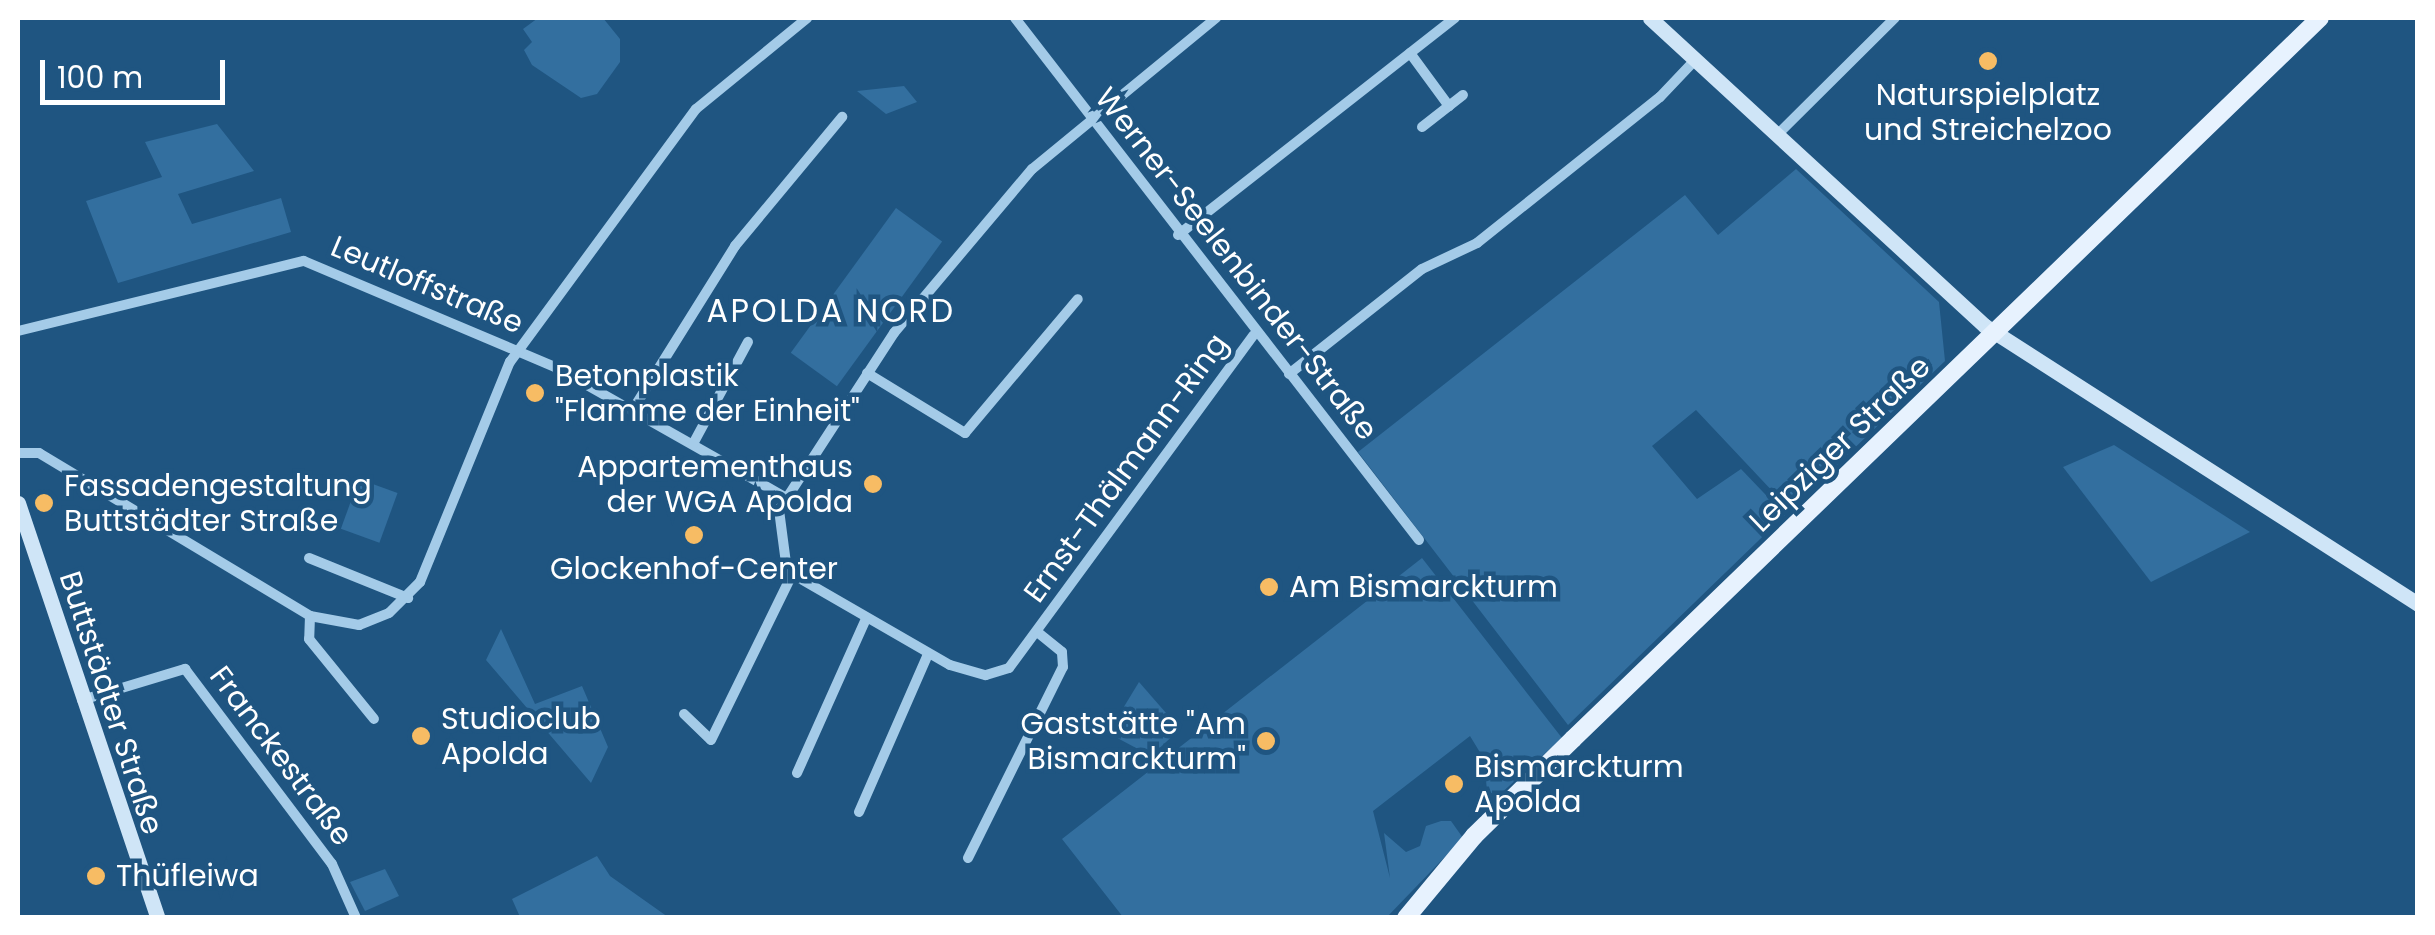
<!DOCTYPE html>
<html>
<head>
<meta charset="utf-8">
<style>
  body { margin:0 }
  #map { position:relative; width:2435px; height:935px; overflow:hidden; background:#1f5581; font-family:Poppins,sans-serif }
  div>[style] { position:absolute }
  [style*='--x'] { left:calc(var(--x)*1px); top:calc(var(--y)*1px); width:calc(var(--w)*1px); rotate:calc(var(--a)*1deg) }
  .green>* { inset:0; background:#336f9f; transform-origin:0 0 }
  .street>* { height:10px; margin:-5px; padding:0 5px; transform-origin:5px; border-radius:5px; background:#a4cbe8 }
  .secondary>* { height:15px; margin:-7.5px; padding:0 7.5px; transform-origin:7.5px; border-radius:7.5px; background:#cfe5f7 }
  .primary>* { height:18px; margin:-9px; padding:0 9px; transform-origin:9px; border-radius:9px; background:#e7f2fe }
  .dots>* { width:28px; height:28px; translate:-50% -50%; box-sizing:border-box; border:5px solid #1f5581; border-radius:50% }
  span { translate:-50% -50%; white-space:nowrap; text-align:center; line-height:1.15; -webkit-text-stroke:9px #1f5581; paint-order:stroke }
  .poi-label { font-size:30px; color:#fff }
  .left { translate:0 -50%; text-align:left }
  .right { translate:-100% -50%; text-align:right }
  .street-label { font-size:30px; color:#fff }
  .neighbourhood-label { font-size:32px; color:#fff; letter-spacing:2.5px }
  .frame { position:absolute; inset:0; border:20px solid #fff; pointer-events:none }
  .scale { position:absolute; left:40px; top:60px; width:185px; height:45px; box-sizing:border-box; border:5px solid #fff; border-top:0; padding-left:12px; font-size:30px; line-height:35px; white-space:nowrap; color:#fff; -webkit-text-stroke:8px #1f5581; paint-order:stroke }
</style>
</head>
<body>
<div id="map">
  <div class="green">
    <div style="clip-path:polygon(538px 18px,603px 18px,620px 39px,620px 62px,597px 94px,581px 98px,532px 65px,524px 50px,532px 42px,523px 29px)"></div>
    <div style="clip-path:polygon(904px 86px,917px 102px,886px 114px,857px 91px)"></div>
    <div style="clip-path:polygon(217px 124px,254px 171px,178px 194px,192px 224px,281px 198px,291px 232px,118px 283px,86px 201px,162px 177px,145px 142px)"></div>
    <div style="clip-path:polygon(1796px 169px,1939px 302px,1945px 361px,1790px 510px,1696px 410px,1652px 446px,1697px 499px,1741px 469px,1785px 515px,1568px 725px,1358px 452px,1685px 195px,1718px 235px)"></div>
    <div style="left:896px;top:208px;width:57px;height:179px;rotate:36deg"></div>
    <div style="clip-path:polygon(2114px 445px,2250px 532px,2151px 582px,2063px 467px)"></div>
    <div style="left:359px;top:479px;width:41px;height:53px;rotate:20deg"></div>
    <div style="clip-path:polygon(1422px 558px,1562px 738px,1498px 796px,1487px 791px,1484px 759px,1470px 736px,1373px 811px,1390px 878px,1384px 833px,1406px 852px,1420px 846px,1426px 826px,1441px 821px,1451px 821px,1463px 838px,1387px 917px,1123px 917px,1062px 839px)"></div>
    <div style="clip-path:polygon(501px 629px,535px 704px,582px 686px,608px 747px,591px 783px,486px 660px)"></div>
    <div style="clip-path:polygon(1139px 682px,1180px 729px,1151px 756px,1108px 733px)"></div>
    <div style="clip-path:polygon(597px 856px,610px 876px,668px 917px,520px 917px,512px 899px)"></div>
    <div style="clip-path:polygon(385px 869px,399px 896px,365px 911px,350px 882px)"></div>
  </div>
  <div class="street">
    <div style="--x:1015;--y:18;--w:660;--a:52.26"></div>
    <div style="--x:1216;--y:18;--w:238;--a:140.6"></div>
    <div style="--x:1032;--y:169;--w:214;--a:130.1"></div>
    <div style="--x:894;--y:333;--w:211;--a:123"></div>
    <div style="--x:779;--y:510;--w:62;--a:82.5"></div>
    <div style="--x:787;--y:571;--w:188;--a:30"></div>
    <div style="--x:950;--y:665;--w:37;--a:16"></div>
    <div style="--x:986;--y:675;--w:24;--a:-17"></div>
    <div style="--x:1009;--y:668;--w:413;--a:-53.7"></div>
    <div style="--x:1410;--y:53;--w:66;--a:53.7"></div>
    <div style="--x:1422;--y:127;--w:52;--a:-38"></div>
    <div style="--x:1777;--y:135;--w:166;--a:-44.8"></div>
    <div style="--x:1178;--y:235;--w:352;--a:-38.1"></div>
    <div style="--x:18;--y:331;--w:294;--a:-13.8"></div>
    <div style="--x:304;--y:261;--w:272;--a:22.9"></div>
    <div style="--x:555;--y:367;--w:264;--a:29.5"></div>
    <div style="--x:867;--y:373;--w:115;--a:31.5"></div>
    <div style="--x:965;--y:433;--w:175;--a:-49.9"></div>
    <div style="--x:1289;--y:374;--w:169;--a:-38.3"></div>
    <div style="--x:1422;--y:269;--w:61;--a:-25.3"></div>
    <div style="--x:1477;--y:243;--w:234;--a:-38.6"></div>
    <div style="--x:1660;--y:97;--w:52;--a:-46.5"></div>
    <div style="--x:632;--y:411;--w:195;--a:-58"></div>
    <div style="--x:735;--y:246;--w:168;--a:-50.3"></div>
    <div style="--x:693;--y:444;--w:116;--a:-61.7"></div>
    <div style="--x:18;--y:453;--w:21;--a:0"></div>
    <div style="--x:39;--y:453;--w:316;--a:31"></div>
    <div style="--x:310;--y:616;--w:50;--a:10.4"></div>
    <div style="--x:359;--y:625;--w:32;--a:-22"></div>
    <div style="--x:389;--y:613;--w:44;--a:-45"></div>
    <div style="--x:420;--y:582;--w:238;--a:-67.8"></div>
    <div style="--x:510;--y:362;--w:314;--a:-53.7"></div>
    <div style="--x:696;--y:109;--w:144;--a:-39.3"></div>
    <div style="--x:309;--y:558;--w:107;--a:22"></div>
    <div style="--x:310;--y:616;--w:23;--a:92"></div>
    <div style="--x:309;--y:639;--w:103;--a:50.9"></div>
    <div style="--x:82;--y:700;--w:108;--a:-16.8"></div>
    <div style="--x:185;--y:669;--w:244;--a:53"></div>
    <div style="--x:332;--y:864;--w:59;--a:66"></div>
    <div style="--x:684;--y:714;--w:37;--a:44"></div>
    <div style="--x:711;--y:740;--w:182;--a:-63.9"></div>
    <div style="--x:797;--y:773;--w:169;--a:-65.9"></div>
    <div style="--x:859;--y:812;--w:172;--a:-66.4"></div>
    <div style="--x:968;--y:858;--w:213;--a:-63.6"></div>
    <div style="--x:1063;--y:667;--w:15;--a:-94"></div>
    <div style="--x:1062;--y:652;--w:32;--a:-141"></div>
  </div>
  <div class="secondary">
    <div style="--x:1650;--y:18;--w:455;--a:42.6"></div>
    <div style="--x:1985;--y:326;--w:515;--a:32.7"></div>
    <div style="--x:18;--y:503;--w:438;--a:71.4"></div>
  </div>
  <div class="primary">
    <div style="--x:1406;--y:918;--w:107;--a:-50.3"></div>
    <div style="--x:1474;--y:836;--w:139;--a:-44.4"></div>
    <div style="--x:1573;--y:739;--w:1038;--a:-43.99"></div>
  </div>
  <div class="dots">
    <div style="left:1988px;top:61px;background:#f7bc64"></div>
    <div style="left:535px;top:393px;background:#f7bc64"></div>
    <div style="left:873px;top:484px;background:#f7bc64"></div>
    <div style="left:44px;top:503px;background:#f7bc64"></div>
    <div style="left:694px;top:535px;background:#f7bc64"></div>
    <div style="left:1269px;top:587px;background:#f7bc64"></div>
    <div style="left:421px;top:736px;background:#f7bc64"></div>
    <div style="left:1266px;top:741px;background:#f7bc64"></div>
    <div style="left:1454px;top:784px;background:#f7bc64"></div>
    <div style="left:96px;top:876px;background:#f7bc64"></div>
  </div>
  <div class="poi-label">
    <span style="left:1988px;top:112px">Naturspielplatz<br>und Streichelzoo</span>
    <span class="left" style="left:555px;top:393px">Betonplastik<br>"Flamme der Einheit"</span>
    <span class="right" style="left:853px;top:484px">Appartementhaus<br>der WGA Apolda</span>
    <span class="left" style="left:64px;top:503px">Fassadengestaltung<br>Buttstädter Straße</span>
    <span style="left:694px;top:569px">Glockenhof-Center</span>
    <span class="left" style="left:1289px;top:587px">Am Bismarckturm</span>
    <span class="left" style="left:441px;top:736px">Studioclub<br>Apolda</span>
    <span class="right" style="left:1246px;top:741px">Gaststätte "Am<br>Bismarckturm"</span>
    <span class="left" style="left:1474px;top:784px">Bismarckturm<br>Apolda</span>
    <span class="left" style="left:116px;top:876px">Thüfleiwa</span>
  </div>
  <div class="street-label">
    <span style="left:1236px;top:264px;rotate:52deg">Werner-Seelenbinder-Straße</span>
    <span style="left:427px;top:285px;rotate:23deg">Leutloffstraße</span>
    <span style="left:1840px;top:444px;rotate:-44deg">Leipziger Straße</span>
    <span style="left:1126px;top:468px;rotate:-54deg">Ernst-Thälmann-Ring</span>
    <span style="left:111px;top:703px;rotate:72deg">Buttstädter Straße</span>
    <span style="left:281px;top:756px;rotate:53deg">Franckestraße</span>
  </div>
  <div class="neighbourhood-label">
    <span style="left:831px;top:311px">APOLDA NORD</span>
  </div>
  <div class="frame"></div>
  <div class="scale">100 m</div>
</div>
</body>
</html>
